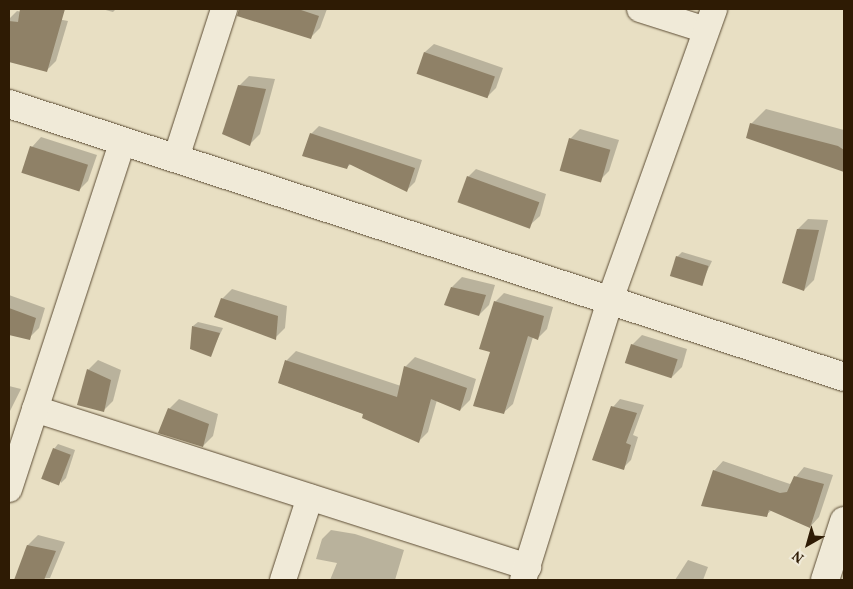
<!DOCTYPE html>
<html>
<head>
<meta charset="utf-8">
<style>
  body { margin:0 }
  #map { position:relative; width:853px; height:589px; overflow:hidden; background:#e8dfc3; font-family:Vollkorn,serif }
  div>[style] { position:absolute }
  [style*='--x'] { left:calc(var(--x)*1px); top:calc(var(--y)*1px); width:calc(var(--w)*1px); rotate:calc(var(--a)*1deg) }
  .shadow>* { inset:0; background:#0003 }
  .building>* { inset:0; background:#8f8167; transform-origin:0 0 }
  .roads { filter:drop-shadow(0 0 1px #5c4c34) drop-shadow(0 0 1px #5c4c34) }
  .minor>* { height:26px; margin:-13px; padding:0 13px; transform-origin:13px; border-radius:13px; background:#f0ead8 }
  .tertiary>* { height:28px; margin:-14px; padding:0 14px; transform-origin:14px; border-radius:14px; background:#f0ead8 }
  span { translate:-50% -50%; white-space:nowrap; text-align:center; line-height:1.15; -webkit-text-stroke:4px #f0ead8; paint-order:stroke }
  .frame { position:absolute; inset:0; border:10px solid #2e1b04; pointer-events:none }
  .north { position:absolute; left:783px; top:519px; width:50px; height:50px; -webkit-text-stroke:4px #f0ead8; paint-order:stroke; rotate:218deg; font-size:14px; font-weight:700; line-height:20px; text-align:center; color:#2e1b04 }
  .north::after { content:''; display:block; margin:auto; width:18px; height:22px; background:#2e1b04; clip-path:polygon(50% 0,100% 100%,50% 72%,0 100%) }
</style>
</head>
<body>
<div id="map">
  <div class="shadow">
    <div style="clip-path:polygon(102px 9px,116px 9px,113px 12px)"></div>
    <div style="clip-path:polygon(267px 9px,327px 9px,320px 28px,310px 38px,262px 23px)"></div>
    <div style="clip-path:polygon(17px 11px,68px 21px,56px 61px,46px 71px,9px 61px,9px 19px)"></div>
    <div style="clip-path:polygon(434px 44px,503px 68px,496px 88px,488px 96px,419px 73px,425px 52px)"></div>
    <div style="clip-path:polygon(249px 76px,275px 79px,260px 134px,250px 144px,239px 86px)"></div>
    <div style="clip-path:polygon(766px 109px,844px 130px,844px 170px,747px 137px,751px 124px)"></div>
    <div style="clip-path:polygon(319px 126px,422px 160px,415px 182px,407px 190px,351px 164px,347px 167px,311px 134px)"></div>
    <div style="clip-path:polygon(580px 129px,619px 140px,609px 171px,599px 181px,570px 139px)"></div>
    <div style="clip-path:polygon(41px 137px,97px 155px,88px 181px,78px 191px,32px 147px)"></div>
    <div style="clip-path:polygon(476px 169px,546px 194px,540px 216px,531px 224px,468px 177px)"></div>
    <div style="clip-path:polygon(808px 219px,828px 220px,814px 280px,804px 290px,798px 229px)"></div>
    <div style="clip-path:polygon(682px 252px,712px 261px,701px 284px,677px 257px)"></div>
    <div style="clip-path:polygon(462px 277px,495px 285px,489px 305px,479px 315px,452px 287px)"></div>
    <div style="clip-path:polygon(232px 289px,287px 306px,285px 328px,275px 338px,222px 299px)"></div>
    <div style="clip-path:polygon(504px 293px,553px 307px,547px 329px,538px 338px,533px 337px,513px 404px,503px 413px,491px 351px,495px 302px)"></div>
    <div style="clip-path:polygon(9px 295px,45px 308px,39px 328px,29px 338px,9px 334px)"></div>
    <div style="clip-path:polygon(198px 322px,223px 328px,210px 355px,193px 326px)"></div>
    <div style="clip-path:polygon(642px 335px,687px 349px,682px 367px,672px 377px,632px 345px)"></div>
    <div style="clip-path:polygon(296px 351px,401px 386px,405px 367px,415px 357px,476px 379px,470px 400px,460px 410px,437px 400px,428px 432px,419px 441px,364px 414px,279px 383px,287px 360px)"></div>
    <div style="clip-path:polygon(98px 360px,121px 370px,113px 401px,103px 411px,88px 370px)"></div>
    <div style="clip-path:polygon(9px 386px,21px 389px,9px 413px)"></div>
    <div style="clip-path:polygon(179px 399px,218px 414px,213px 436px,203px 446px,169px 409px)"></div>
    <div style="clip-path:polygon(620px 399px,644px 405px,633px 435px,638px 437px,631px 460px,623px 468px,613px 407px)"></div>
    <div style="clip-path:polygon(58px 444px,75px 450px,66px 478px,61px 483px,54px 449px)"></div>
    <div style="clip-path:polygon(723px 461px,790px 484px,804px 467px,833px 475px,819px 517px,810px 527px,772px 510px,766px 515px,714px 471px)"></div>
    <div style="clip-path:polygon(331px 530px,355px 534px,404px 550px,395px 580px,330px 580px,337px 563px,316px 559px,322px 539px)"></div>
    <div style="clip-path:polygon(38px 535px,65px 542px,50px 578px,16px 580px,28px 545px)"></div>
    <div style="clip-path:polygon(688px 560px,708px 567px,703px 580px,675px 580px)"></div>
  </div>
  <div class="building">
    <div style="clip-path:polygon(20px 9px,65px 9px,47px 72px,9px 62px,9px 21px,18px 22px)"></div>
    <div style="clip-path:polygon(239px 9px,298px 9px,319px 16px,311px 39px,237px 16px)"></div>
    <div style="left:424px;top:52px;width:75px;height:23px;rotate:19deg"></div>
    <div style="clip-path:polygon(238px 85px,266px 89px,250px 146px,222px 134px)"></div>
    <div style="clip-path:polygon(750px 123px,838px 146px,844px 150px,844px 172px,746px 138px)"></div>
    <div style="clip-path:polygon(310px 133px,415px 168px,407px 192px,349px 164px,347px 169px,302px 156px)"></div>
    <div style="left:569px;top:138px;width:43px;height:34px;rotate:16deg"></div>
    <div style="left:30px;top:146px;width:61px;height:28px;rotate:18deg"></div>
    <div style="left:467px;top:176px;width:77px;height:28px;rotate:20deg"></div>
    <div style="clip-path:polygon(797px 229px,819px 230px,804px 291px,782px 283px)"></div>
    <div style="left:676px;top:256px;width:34px;height:21px;rotate:17deg"></div>
    <div style="clip-path:polygon(451px 287px,486px 295px,479px 316px,444px 305px)"></div>
    <div style="clip-path:polygon(221px 298px,278px 316px,276px 340px,214px 317px)"></div>
    <div style="clip-path:polygon(494px 301px,544px 316px,538px 340px,528px 336px,504px 414px,473px 406px,490px 352px,479px 349px)"></div>
    <div style="clip-path:polygon(9px 308px,36px 318px,30px 340px,9px 335px)"></div>
    <div style="clip-path:polygon(192px 326px,220px 333px,211px 357px,190px 349px)"></div>
    <div style="left:631px;top:344px;width:49px;height:20px;rotate:18deg"></div>
    <div style="clip-path:polygon(285px 360px,397px 397px,404px 366px,467px 388px,460px 411px,431px 399px,419px 443px,362px 418px,363px 414px,278px 383px)"></div>
    <div style="clip-path:polygon(87px 369px,111px 380px,104px 412px,77px 405px)"></div>
    <div style="clip-path:polygon(611px 406px,637px 413px,626px 443px,631px 445px,624px 470px,592px 460px)"></div>
    <div style="clip-path:polygon(168px 408px,209px 424px,203px 447px,158px 433px)"></div>
    <div style="left:53px;top:448px;width:19px;height:33px;rotate:21deg"></div>
    <div style="clip-path:polygon(713px 470px,780px 493px,787px 492px,794px 476px,824px 484px,810px 528px,769px 510px,767px 517px,701px 506px)"></div>
    <div style="clip-path:polygon(27px 545px,56px 551px,44px 580px,14px 580px)"></div>
  </div>
  <div class="roads">
    <div class="minor">
      <div style="--x:640;--y:9;--w:69;--a:17.7"></div>
      <div style="--x:176;--y:158;--w:157;--a:-72.1"></div>
      <div style="--x:35;--y:409;--w:518;--a:17.77"></div>
      <div style="--x:9;--y:489;--w:366;--a:-71.9"></div>
      <div style="--x:283;--y:580;--w:87;--a:-72"></div>
      <div style="--x:523;--y:580;--w:293;--a:-72.7"></div>
      <div style="--x:610;--y:300;--w:309;--a:-70.3"></div>
    </div>
    <div class="tertiary">
      <div style="--x:9;--y:104;--w:878;--a:18.1"></div>
      <div style="--x:825;--y:580;--w:62;--a:-72.1"></div>
    </div>
  </div>
  <div class="frame"></div>
  <div class="north">N</div>
</div>
</body>
</html>
